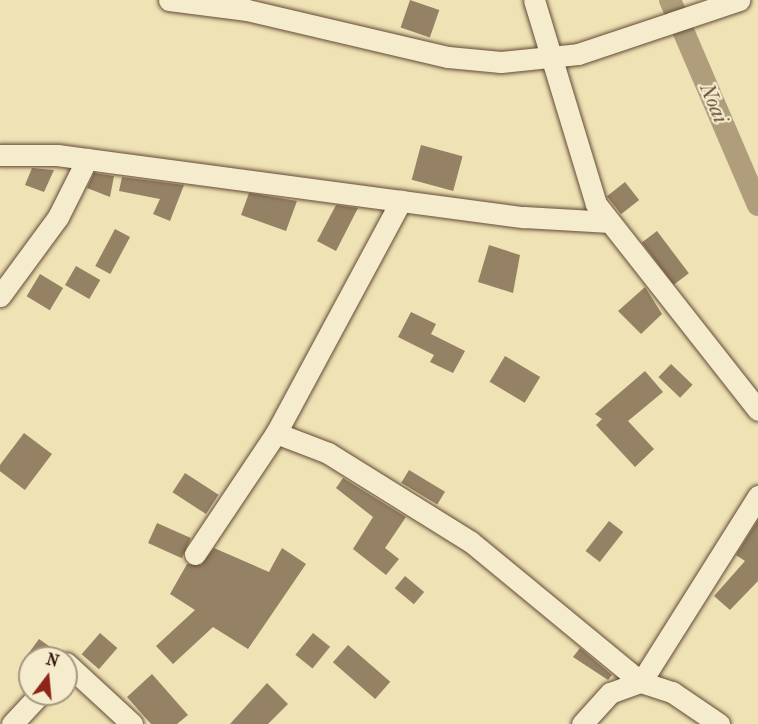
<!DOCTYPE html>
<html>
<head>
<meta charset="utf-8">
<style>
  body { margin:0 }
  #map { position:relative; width:758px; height:724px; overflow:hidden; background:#efe2b4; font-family:"IM FELL French Canon",serif }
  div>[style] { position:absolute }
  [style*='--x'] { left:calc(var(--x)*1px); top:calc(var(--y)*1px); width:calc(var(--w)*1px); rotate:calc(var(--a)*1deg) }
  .canal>* { height:22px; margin:-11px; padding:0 11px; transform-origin:11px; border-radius:11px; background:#af9d7b }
  .building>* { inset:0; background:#958163; transform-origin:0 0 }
  .roads { filter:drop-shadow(0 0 2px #634a36) drop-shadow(0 0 2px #634a36) }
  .minor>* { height:21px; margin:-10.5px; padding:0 10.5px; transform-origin:10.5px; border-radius:10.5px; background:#f5ecce }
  span { translate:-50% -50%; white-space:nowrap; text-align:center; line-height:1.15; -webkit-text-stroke:4.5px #f5ecce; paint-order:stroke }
  .water-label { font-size:21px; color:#654d38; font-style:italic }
  .north { position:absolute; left:18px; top:646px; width:60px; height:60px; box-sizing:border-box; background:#f5ecce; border:2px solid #a89780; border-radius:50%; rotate:16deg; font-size:16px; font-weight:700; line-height:24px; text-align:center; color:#34180c }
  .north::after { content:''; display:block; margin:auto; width:21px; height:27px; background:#8f2418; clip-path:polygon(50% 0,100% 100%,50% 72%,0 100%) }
</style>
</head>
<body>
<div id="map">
  <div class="canal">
    <div style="--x:670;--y:0;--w:223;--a:66.8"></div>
  </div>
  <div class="building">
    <div style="left:410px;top:0;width:31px;height:29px;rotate:19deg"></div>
    <div style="left:421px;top:145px;width:43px;height:36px;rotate:15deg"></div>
    <div style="clip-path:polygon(32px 168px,54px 170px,44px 192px,25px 185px)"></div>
    <div style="clip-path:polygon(94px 173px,114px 176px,110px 197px,87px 188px)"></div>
    <div style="clip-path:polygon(122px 177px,184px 185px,170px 221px,153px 214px,160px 199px,119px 191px)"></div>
    <div style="left:625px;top:182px;width:23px;height:23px;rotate:52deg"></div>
    <div style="clip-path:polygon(249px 193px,297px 201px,286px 231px,241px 215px)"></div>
    <div style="clip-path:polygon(336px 205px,358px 208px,336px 251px,317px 241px)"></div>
    <div style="left:115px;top:229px;width:17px;height:42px;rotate:28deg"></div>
    <div style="left:657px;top:231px;width:53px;height:19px;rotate:53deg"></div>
    <div style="clip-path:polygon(489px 245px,520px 255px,513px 293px,478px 282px)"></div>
    <div style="left:76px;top:266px;width:28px;height:22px;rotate:30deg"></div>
    <div style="left:40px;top:274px;width:27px;height:26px;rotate:31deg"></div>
    <div style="clip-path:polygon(645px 287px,662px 314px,641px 334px,618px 311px)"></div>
    <div style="clip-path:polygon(411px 312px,436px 324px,431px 334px,465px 351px,453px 373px,430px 362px,434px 355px,398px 337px)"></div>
    <div style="left:505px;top:356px;width:41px;height:30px;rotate:31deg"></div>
    <div style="left:671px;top:364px;width:30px;height:18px;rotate:44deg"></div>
    <div style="clip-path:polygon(645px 371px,663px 392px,628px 421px,654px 449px,635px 467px,596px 425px,602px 419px,595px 414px)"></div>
    <div style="left:24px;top:433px;width:35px;height:45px;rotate:37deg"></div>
    <div style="left:409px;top:470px;width:42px;height:15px;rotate:31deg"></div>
    <div style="left:185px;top:473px;width:40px;height:23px;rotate:33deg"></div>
    <div style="clip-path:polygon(343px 478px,406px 517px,385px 548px,399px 559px,386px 575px,353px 549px,373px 517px,336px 488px)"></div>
    <div style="clip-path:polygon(758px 520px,758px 581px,730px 610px,714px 596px,745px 561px,736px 555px)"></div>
    <div style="left:609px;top:521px;width:18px;height:38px;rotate:38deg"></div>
    <div style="left:157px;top:523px;width:37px;height:22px;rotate:24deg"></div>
    <div style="clip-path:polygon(214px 548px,269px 572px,282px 548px,306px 564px,248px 649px,213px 627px,173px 664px,156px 646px,195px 610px,170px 594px,187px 564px,201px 565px)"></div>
    <div style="left:405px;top:576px;width:25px;height:16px;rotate:40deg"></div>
    <div style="left:100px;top:633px;width:23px;height:28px;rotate:41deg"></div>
    <div style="left:313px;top:633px;width:22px;height:28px;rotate:39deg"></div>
    <div style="clip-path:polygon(39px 639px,59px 653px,55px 658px,25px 658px)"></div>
    <div style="left:348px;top:645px;width:56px;height:23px;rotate:41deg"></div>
    <div style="clip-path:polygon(580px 648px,612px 675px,608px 680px,573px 657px)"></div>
    <div style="clip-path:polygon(152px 674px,188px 715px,177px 724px,151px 724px,127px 697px)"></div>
    <div style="clip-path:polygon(267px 683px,288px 704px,268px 724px,230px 724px)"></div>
  </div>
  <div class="roads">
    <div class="minor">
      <div style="--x:169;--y:0;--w:79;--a:7.3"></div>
      <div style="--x:247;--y:10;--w:206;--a:13.2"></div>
      <div style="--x:448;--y:57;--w:53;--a:5.4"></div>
      <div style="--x:501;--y:62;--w:77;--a:-5.9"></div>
      <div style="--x:578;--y:54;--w:170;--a:-18.5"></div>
      <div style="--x:534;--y:0;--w:213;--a:73.1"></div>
      <div style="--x:596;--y:204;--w:262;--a:51.8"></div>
      <div style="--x:0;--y:155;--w:57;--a:0"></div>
      <div style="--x:57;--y:155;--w:471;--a:7.6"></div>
      <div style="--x:524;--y:217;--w:86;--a:3.3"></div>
      <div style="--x:0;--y:296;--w:98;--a:-53.7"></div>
      <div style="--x:58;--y:217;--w:65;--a:-63.4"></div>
      <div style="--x:276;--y:433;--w:56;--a:21"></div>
      <div style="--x:328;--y:453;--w:168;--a:31.9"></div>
      <div style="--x:471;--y:542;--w:220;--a:39.5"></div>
      <div style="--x:641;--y:682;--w:220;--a:-57.8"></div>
      <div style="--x:195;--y:554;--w:146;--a:-56.2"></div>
      <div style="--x:276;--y:433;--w:264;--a:-61.7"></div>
      <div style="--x:66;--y:663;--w:90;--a:42.7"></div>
      <div style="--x:12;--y:724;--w:41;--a:-47"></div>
      <div style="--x:582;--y:724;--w:42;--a:-47.9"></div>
      <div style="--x:610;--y:693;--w:33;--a:-20"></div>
      <div style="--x:641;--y:682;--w:33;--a:18"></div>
      <div style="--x:672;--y:692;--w:57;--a:34.2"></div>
    </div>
  </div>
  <div class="water-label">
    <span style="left:714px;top:103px;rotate:67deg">Noai</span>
  </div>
  <div class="north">N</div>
</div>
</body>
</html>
